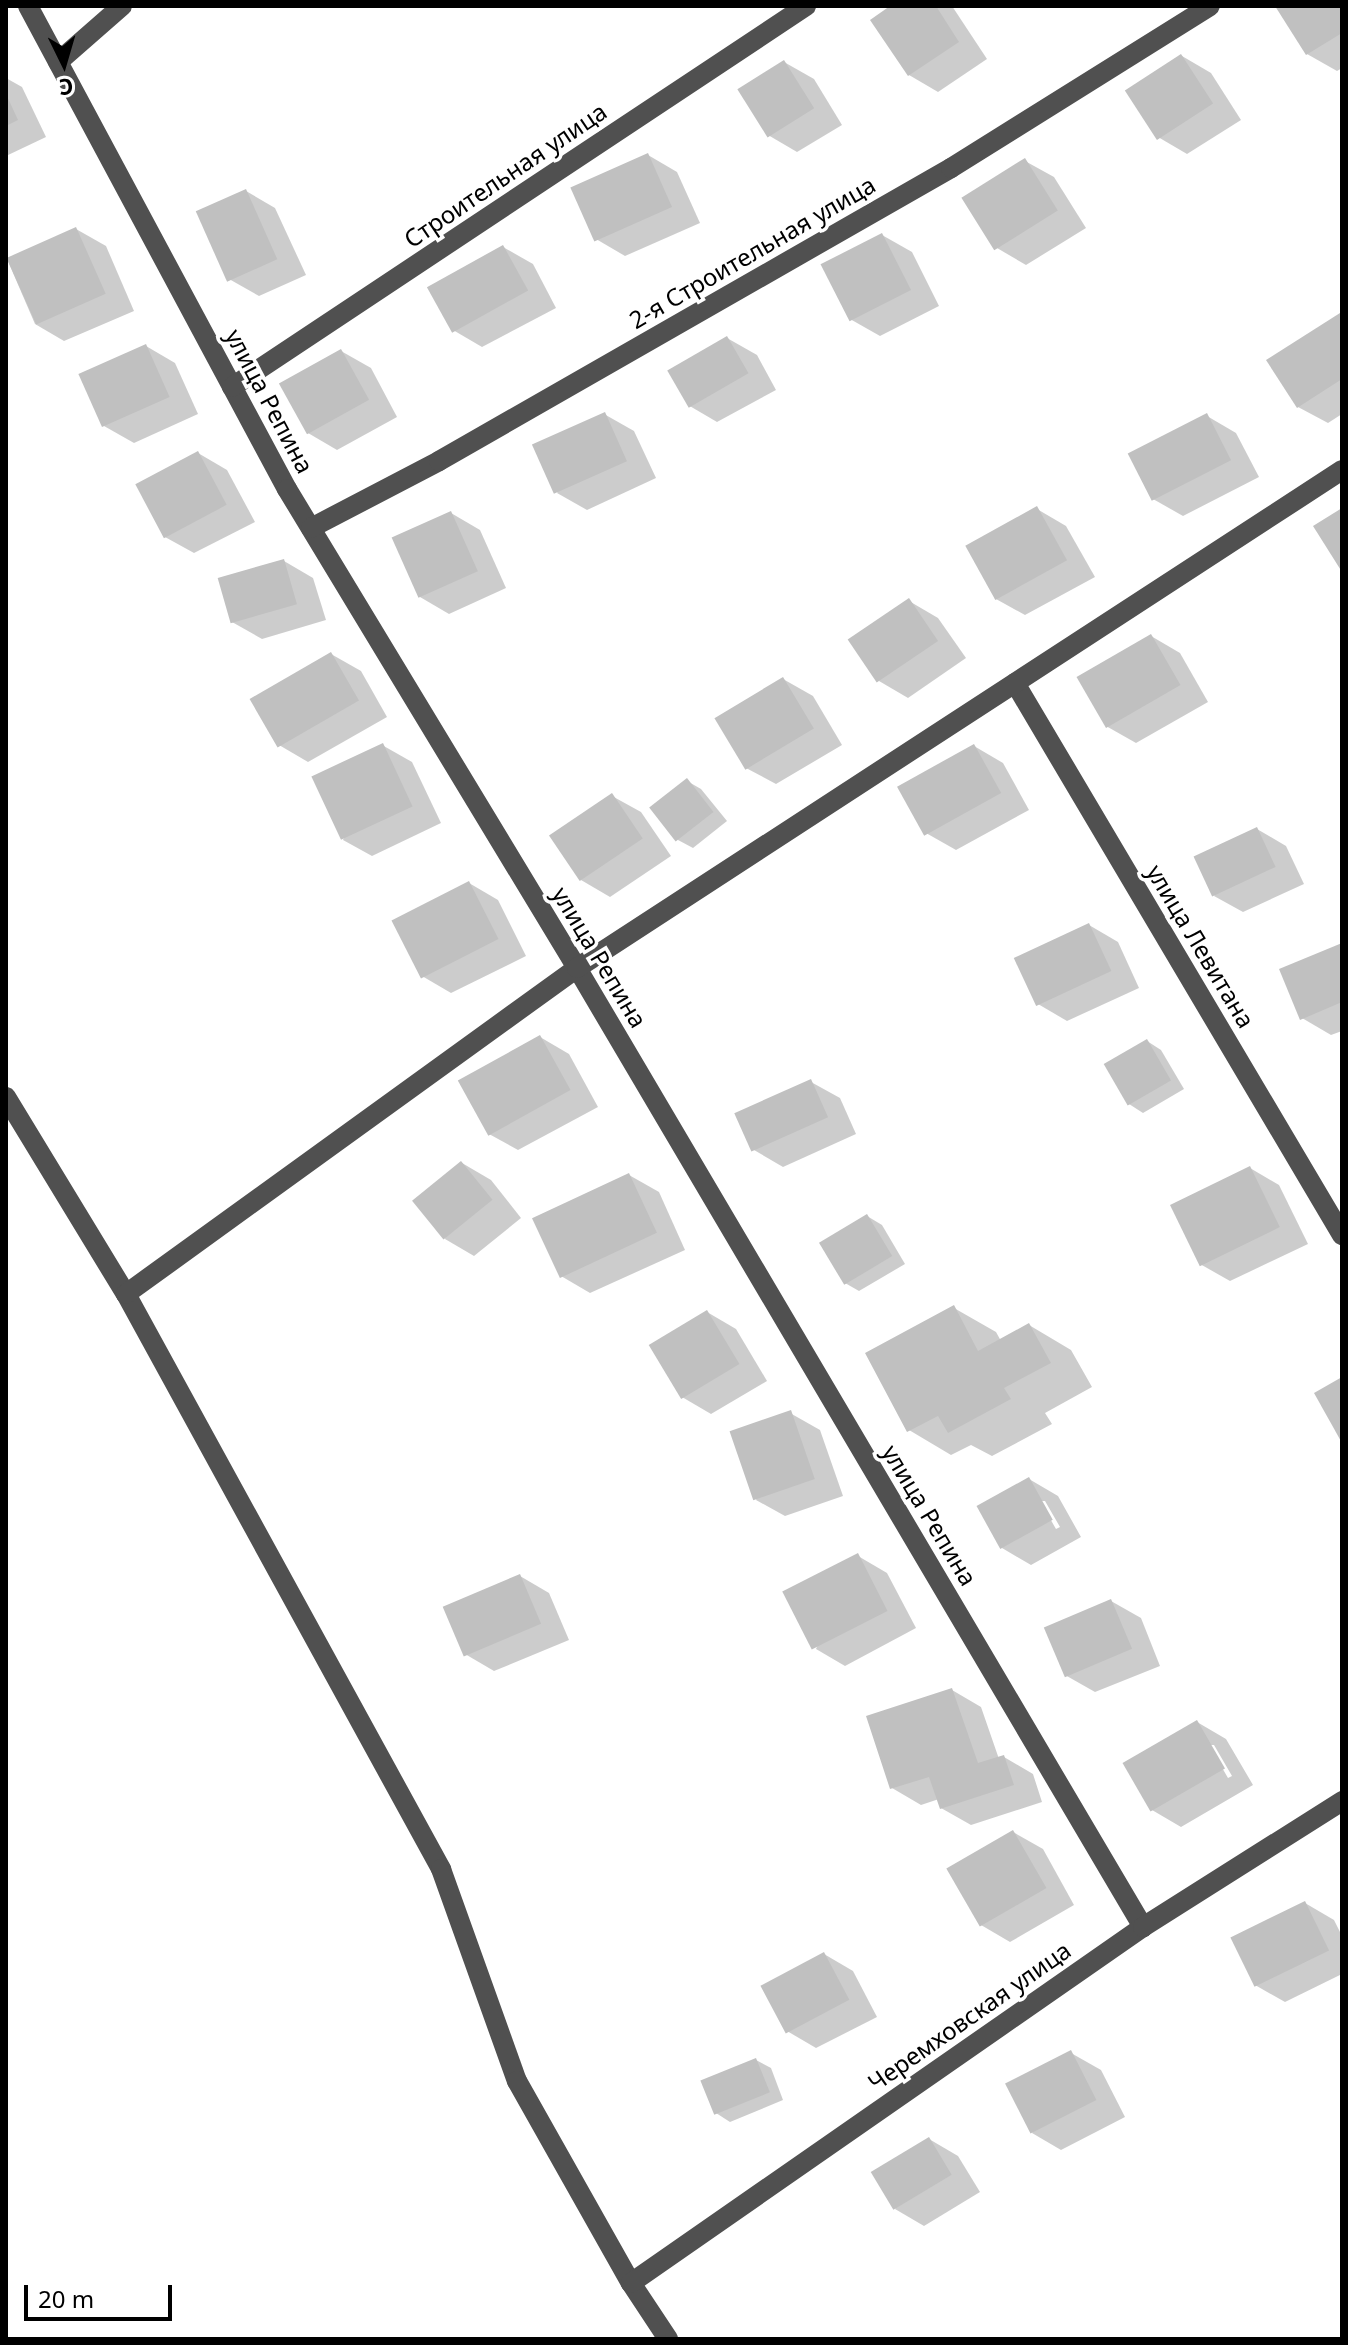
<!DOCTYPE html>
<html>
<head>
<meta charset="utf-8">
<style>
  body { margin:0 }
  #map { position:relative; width:1348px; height:2345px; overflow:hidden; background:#fff; font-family:"Noto Sans",sans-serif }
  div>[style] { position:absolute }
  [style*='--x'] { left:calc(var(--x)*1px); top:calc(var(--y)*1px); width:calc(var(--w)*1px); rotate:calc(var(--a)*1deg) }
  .shadow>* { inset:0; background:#0003 }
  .building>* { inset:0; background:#c0c0c0; transform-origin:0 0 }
  .minor>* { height:20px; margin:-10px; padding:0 10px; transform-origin:10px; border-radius:10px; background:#505050 }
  span { translate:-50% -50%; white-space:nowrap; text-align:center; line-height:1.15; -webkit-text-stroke:7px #fff; paint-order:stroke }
  .street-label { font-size:24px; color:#000 }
  .frame { position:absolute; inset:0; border:8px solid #000; pointer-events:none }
  .north { position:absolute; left:24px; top:24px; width:80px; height:80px; -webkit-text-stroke:6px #fff; paint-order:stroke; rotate:175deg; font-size:22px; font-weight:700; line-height:32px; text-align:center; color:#000 }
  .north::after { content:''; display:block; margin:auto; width:28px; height:36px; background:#000; clip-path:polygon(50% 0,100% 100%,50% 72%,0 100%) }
  .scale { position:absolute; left:24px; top:2285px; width:148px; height:36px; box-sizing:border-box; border:4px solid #000; border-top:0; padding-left:10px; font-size:24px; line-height:28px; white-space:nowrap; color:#000; -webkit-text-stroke:6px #fff; paint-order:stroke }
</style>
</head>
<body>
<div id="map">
  <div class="shadow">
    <div style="clip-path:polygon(894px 6px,952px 6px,987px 59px,938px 92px,909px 75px)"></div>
    <div style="clip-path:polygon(1278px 6px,1342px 6px,1342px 68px,1337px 71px,1307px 54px)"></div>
    <div style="clip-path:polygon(1182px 56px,1211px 73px,1241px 120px,1187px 154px,1158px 137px,1128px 90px)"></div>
    <div style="clip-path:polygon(784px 62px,814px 79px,842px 125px,797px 152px,768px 135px)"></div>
    <div style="clip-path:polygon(6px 78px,22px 87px,46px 137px,6px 156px)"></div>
    <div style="clip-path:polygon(648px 155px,677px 172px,700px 223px,625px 256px,596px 239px)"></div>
    <div style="clip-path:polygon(1025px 161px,1054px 177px,1086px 228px,1026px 265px,997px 248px)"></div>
    <div style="clip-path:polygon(246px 191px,275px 208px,306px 275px,259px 296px,229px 279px)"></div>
    <div style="clip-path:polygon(76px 229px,106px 246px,134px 311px,64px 341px,35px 324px,7px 259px)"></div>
    <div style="clip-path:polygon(882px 235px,912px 252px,939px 306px,880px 336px,850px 319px)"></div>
    <div style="clip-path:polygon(503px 247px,533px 264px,556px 308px,482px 347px,453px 330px)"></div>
    <div style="clip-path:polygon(1340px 315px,1342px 414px,1328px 423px,1298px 407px)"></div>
    <div style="clip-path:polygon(727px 338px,757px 355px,776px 390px,717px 422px,688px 405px)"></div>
    <div style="clip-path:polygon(146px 346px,175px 363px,198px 414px,134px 443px,104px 426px)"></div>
    <div style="clip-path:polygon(341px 351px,371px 368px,397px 417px,337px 450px,308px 433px)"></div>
    <div style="clip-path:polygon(604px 414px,634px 431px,656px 478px,587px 510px,557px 493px)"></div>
    <div style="clip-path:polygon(1207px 416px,1236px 433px,1259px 477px,1183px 516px,1153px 499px)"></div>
    <div style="clip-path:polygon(198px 453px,227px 470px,255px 522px,194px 553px,165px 537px)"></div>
    <div style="clip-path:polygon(1037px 509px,1066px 526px,1095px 577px,1025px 615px,996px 599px)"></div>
    <div style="clip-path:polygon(451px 513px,480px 530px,506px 588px,449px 614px,420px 597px)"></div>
    <div style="clip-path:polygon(284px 561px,313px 578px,326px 620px,262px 639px,232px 622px)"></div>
    <div style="clip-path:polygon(909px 601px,938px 618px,966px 658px,908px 698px,879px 681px)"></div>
    <div style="clip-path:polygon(1151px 636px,1180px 653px,1208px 702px,1136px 743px,1106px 726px)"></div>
    <div style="clip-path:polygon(331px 654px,361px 671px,387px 717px,308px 762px,279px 745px)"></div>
    <div style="clip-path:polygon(783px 679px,813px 696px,842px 745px,776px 784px,746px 768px)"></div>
    <div style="clip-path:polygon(382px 745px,412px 762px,441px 823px,372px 856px,343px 840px)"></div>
    <div style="clip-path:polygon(974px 746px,1003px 763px,1029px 810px,956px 850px,926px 833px)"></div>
    <div style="clip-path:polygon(687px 781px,701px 789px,727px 821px,693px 848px,678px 840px)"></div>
    <div style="clip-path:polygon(612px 796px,641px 812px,671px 856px,610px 897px,581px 880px)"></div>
    <div style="clip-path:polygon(1257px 829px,1286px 846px,1304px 884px,1243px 912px,1214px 896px)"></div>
    <div style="clip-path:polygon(469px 883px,498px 900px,526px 956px,451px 993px,422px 976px)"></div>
    <div style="clip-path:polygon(1089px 925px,1118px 942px,1139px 988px,1067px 1021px,1038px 1004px)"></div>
    <div style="clip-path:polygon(1342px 945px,1342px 1031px,1331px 1035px,1302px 1018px)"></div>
    <div style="clip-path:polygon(540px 1037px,569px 1054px,598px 1107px,518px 1150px,489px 1134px)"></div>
    <div style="clip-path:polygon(1147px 1041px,1161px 1050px,1184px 1089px,1143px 1113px,1129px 1104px)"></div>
    <div style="clip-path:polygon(811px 1082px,840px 1098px,856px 1134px,783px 1167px,754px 1150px)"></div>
    <div style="clip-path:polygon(462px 1163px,491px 1180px,521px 1218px,474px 1256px,445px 1239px)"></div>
    <div style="clip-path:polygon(1250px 1168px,1279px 1185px,1308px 1244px,1230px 1281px,1200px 1264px)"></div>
    <div style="clip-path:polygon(629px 1175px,659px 1192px,685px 1250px,590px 1293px,561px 1276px)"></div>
    <div style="clip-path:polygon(867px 1216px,882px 1225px,905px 1264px,859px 1291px,845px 1283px)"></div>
    <div style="clip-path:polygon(954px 1308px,996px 1332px,1001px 1341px,1029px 1325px,1071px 1350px,1092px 1387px,1045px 1413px,1052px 1424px,992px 1456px,971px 1445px,951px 1455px,909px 1430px)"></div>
    <div style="clip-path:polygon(707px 1312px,736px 1329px,767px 1381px,711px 1414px,682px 1397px)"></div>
    <div style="clip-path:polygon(790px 1413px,820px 1430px,843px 1496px,785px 1516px,756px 1500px)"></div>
    <div style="clip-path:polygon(evenodd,1029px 1479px,1058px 1496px,1081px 1537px,1031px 1565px,1002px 1548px,1029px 1479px,1040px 1501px,1045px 1501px,1060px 1527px,1056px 1529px,1040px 1501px)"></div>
    <div style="clip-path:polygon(858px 1556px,887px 1573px,916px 1628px,845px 1666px,816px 1649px)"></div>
    <div style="clip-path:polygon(520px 1576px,549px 1593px,569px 1640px,494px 1671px,465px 1654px)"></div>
    <div style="clip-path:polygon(1111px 1601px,1141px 1618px,1160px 1666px,1095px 1692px,1065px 1675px)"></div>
    <div style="clip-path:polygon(952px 1690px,981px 1707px,999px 1759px,1004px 1757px,1033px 1774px,1042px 1802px,971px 1825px,941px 1808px,939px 1799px,921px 1805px,892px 1788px)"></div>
    <div style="clip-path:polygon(evenodd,1197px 1722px,1226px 1739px,1253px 1785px,1181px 1827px,1152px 1810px,1197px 1722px,1209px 1745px,1214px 1745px,1232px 1776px,1228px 1778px,1209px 1745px)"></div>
    <div style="clip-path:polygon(1013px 1832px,1043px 1849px,1074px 1905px,1010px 1942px,981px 1925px)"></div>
    <div style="clip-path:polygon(1305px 1903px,1334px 1920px,1342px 1936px,1342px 1974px,1285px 2002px,1255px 1985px)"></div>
    <div style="clip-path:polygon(824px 1954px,853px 1971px,877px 2017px,816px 2048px,787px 2031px)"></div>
    <div style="clip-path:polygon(1071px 2053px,1101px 2070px,1125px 2117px,1061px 2150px,1032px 2133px)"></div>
    <div style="clip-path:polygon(756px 2060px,771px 2068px,783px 2100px,730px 2122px,716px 2113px)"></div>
    <div style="clip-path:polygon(929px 2139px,958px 2156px,980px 2192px,924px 2226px,895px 2209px)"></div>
  </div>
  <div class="building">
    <div style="clip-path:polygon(890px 6px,936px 6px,959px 42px,908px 76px,870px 20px)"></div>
    <div style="clip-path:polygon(1275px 6px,1342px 6px,1342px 33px,1306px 55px)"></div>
    <div style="left:1181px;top:54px;width:59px;height:67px;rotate:57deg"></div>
    <div style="left:784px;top:60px;width:57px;height:55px;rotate:58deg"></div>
    <div style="clip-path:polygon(6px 94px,18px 120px,6px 126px)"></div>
    <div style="left:648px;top:153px;width:59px;height:85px;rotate:66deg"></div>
    <div style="left:1025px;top:158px;width:62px;height:75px;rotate:58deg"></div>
    <div style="left:246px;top:189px;width:77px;height:55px;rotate:66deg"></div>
    <div style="left:76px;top:227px;width:73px;height:76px;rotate:66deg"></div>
    <div style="left:882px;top:233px;width:64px;height:69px;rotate:63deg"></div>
    <div style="left:503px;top:245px;width:52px;height:87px;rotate:61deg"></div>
    <div style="clip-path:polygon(1340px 313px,1342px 379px,1297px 408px,1266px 360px)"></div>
    <div style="left:727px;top:336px;width:43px;height:69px;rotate:60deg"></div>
    <div style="left:146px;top:344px;width:58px;height:74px;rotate:66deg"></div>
    <div style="left:341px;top:349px;width:58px;height:71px;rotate:61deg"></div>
    <div style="left:605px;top:412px;width:54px;height:80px;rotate:66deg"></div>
    <div style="left:1207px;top:413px;width:53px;height:89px;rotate:63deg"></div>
    <div style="left:198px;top:451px;width:61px;height:71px;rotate:62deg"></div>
    <div style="left:1037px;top:506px;width:62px;height:82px;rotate:61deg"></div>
    <div style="clip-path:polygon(1342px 508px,1342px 572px,1313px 526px)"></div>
    <div style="left:451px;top:511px;width:66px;height:65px;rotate:66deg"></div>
    <div style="left:284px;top:559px;width:47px;height:69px;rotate:74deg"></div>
    <div style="left:909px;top:598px;width:52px;height:74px;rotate:56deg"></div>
    <div style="left:1151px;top:634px;width:59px;height:86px;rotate:60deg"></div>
    <div style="left:331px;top:652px;width:56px;height:94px;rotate:60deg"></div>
    <div style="left:783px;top:677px;width:60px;height:80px;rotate:59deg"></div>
    <div style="left:383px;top:743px;width:70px;height:79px;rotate:65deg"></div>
    <div style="left:974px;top:744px;width:56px;height:88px;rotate:61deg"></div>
    <div style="left:687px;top:778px;width:43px;height:48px;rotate:52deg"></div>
    <div style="left:612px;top:793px;width:55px;height:76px;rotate:56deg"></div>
    <div style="left:1257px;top:827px;width:44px;height:70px;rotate:65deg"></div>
    <div style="left:469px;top:881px;width:65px;height:87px;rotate:63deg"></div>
    <div style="left:1089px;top:923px;width:53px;height:83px;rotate:65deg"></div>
    <div style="clip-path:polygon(1342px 943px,1342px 1002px,1300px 1020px,1279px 969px)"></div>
    <div style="left:540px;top:1035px;width:63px;height:94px;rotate:61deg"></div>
    <div style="left:1147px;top:1039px;width:48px;height:50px;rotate:60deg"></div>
    <div style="left:811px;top:1079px;width:42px;height:84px;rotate:66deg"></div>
    <div style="left:461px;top:1161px;width:50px;height:63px;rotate:51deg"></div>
    <div style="left:1250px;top:1166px;width:68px;height:89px;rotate:64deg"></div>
    <div style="left:629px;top:1173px;width:66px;height:107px;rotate:65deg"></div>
    <div style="left:867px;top:1214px;width:49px;height:56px;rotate:59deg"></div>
    <div style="clip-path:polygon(954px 1305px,978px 1351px,1029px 1323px,1051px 1363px,1004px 1388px,1011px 1399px,948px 1433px,938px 1416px,907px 1432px,865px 1353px)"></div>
    <div style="left:707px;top:1310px;width:63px;height:68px;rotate:59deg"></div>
    <div style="clip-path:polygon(1342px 1377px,1342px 1443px,1314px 1393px)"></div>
    <div style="left:791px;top:1410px;width:73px;height:65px;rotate:71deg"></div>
    <div style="left:1029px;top:1477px;width:49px;height:60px;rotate:61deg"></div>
    <div style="left:858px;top:1553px;width:65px;height:85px;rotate:63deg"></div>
    <div style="left:520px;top:1574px;width:54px;height:84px;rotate:67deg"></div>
    <div style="left:1111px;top:1599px;width:54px;height:73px;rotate:67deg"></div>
    <div style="clip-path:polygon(952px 1688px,978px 1763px,1004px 1755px,1014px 1785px,940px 1809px,929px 1777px,890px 1789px,866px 1716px)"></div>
    <div style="left:1197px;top:1720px;width:56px;height:86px;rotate:60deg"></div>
    <div style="left:1013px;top:1830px;width:67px;height:77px;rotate:60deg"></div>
    <div style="left:1305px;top:1901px;width:55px;height:83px;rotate:64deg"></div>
    <div style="left:824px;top:1952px;width:54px;height:72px;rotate:62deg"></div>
    <div style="left:1071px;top:2050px;width:56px;height:74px;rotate:63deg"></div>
    <div style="left:756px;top:2058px;width:37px;height:60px;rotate:68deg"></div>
    <div style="left:929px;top:2137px;width:44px;height:68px;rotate:59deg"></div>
  </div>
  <div class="minor">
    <div style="--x:28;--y:6;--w:548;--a:61.8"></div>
    <div style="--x:287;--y:489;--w:560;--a:58.81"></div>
    <div style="--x:577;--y:968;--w:1114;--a:59.45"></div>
    <div style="--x:58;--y:62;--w:85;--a:-41.2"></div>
    <div style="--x:232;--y:387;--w:689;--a:-33.57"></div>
    <div style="--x:311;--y:528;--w:144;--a:-27.6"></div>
    <div style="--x:439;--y:461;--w:590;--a:-29.78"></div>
    <div style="--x:951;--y:168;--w:305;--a:-32"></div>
    <div style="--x:1015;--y:683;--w:642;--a:59.36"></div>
    <div style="--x:6;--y:1097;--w:231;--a:58.7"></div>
    <div style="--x:126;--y:1294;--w:656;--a:61.28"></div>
    <div style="--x:441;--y:1869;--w:225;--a:70.3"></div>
    <div style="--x:517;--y:2081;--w:232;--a:60.6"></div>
    <div style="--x:631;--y:2283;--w:67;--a:56.5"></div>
    <div style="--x:126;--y:1294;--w:556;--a:-35.86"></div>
    <div style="--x:577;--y:968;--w:913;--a:-33.06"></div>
    <div style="--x:631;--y:2283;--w:624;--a:-34.81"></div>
    <div style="--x:1143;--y:1927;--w:236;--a:-32.3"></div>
  </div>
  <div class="street-label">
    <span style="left:505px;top:175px;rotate:-34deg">Строительная улица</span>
    <span style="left:752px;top:252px;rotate:-30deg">2-я Строительная улица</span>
    <span style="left:270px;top:401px;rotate:62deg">улица Репина</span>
    <span style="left:1201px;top:946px;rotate:59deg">улица Левитана</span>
    <span style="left:600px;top:957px;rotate:59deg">улица Репина</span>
    <span style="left:930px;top:1515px;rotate:59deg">улица Репина</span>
    <span style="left:969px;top:2016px;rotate:-35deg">Черемховская улица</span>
  </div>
  <div class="frame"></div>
  <div class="north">С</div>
  <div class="scale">20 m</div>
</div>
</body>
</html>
